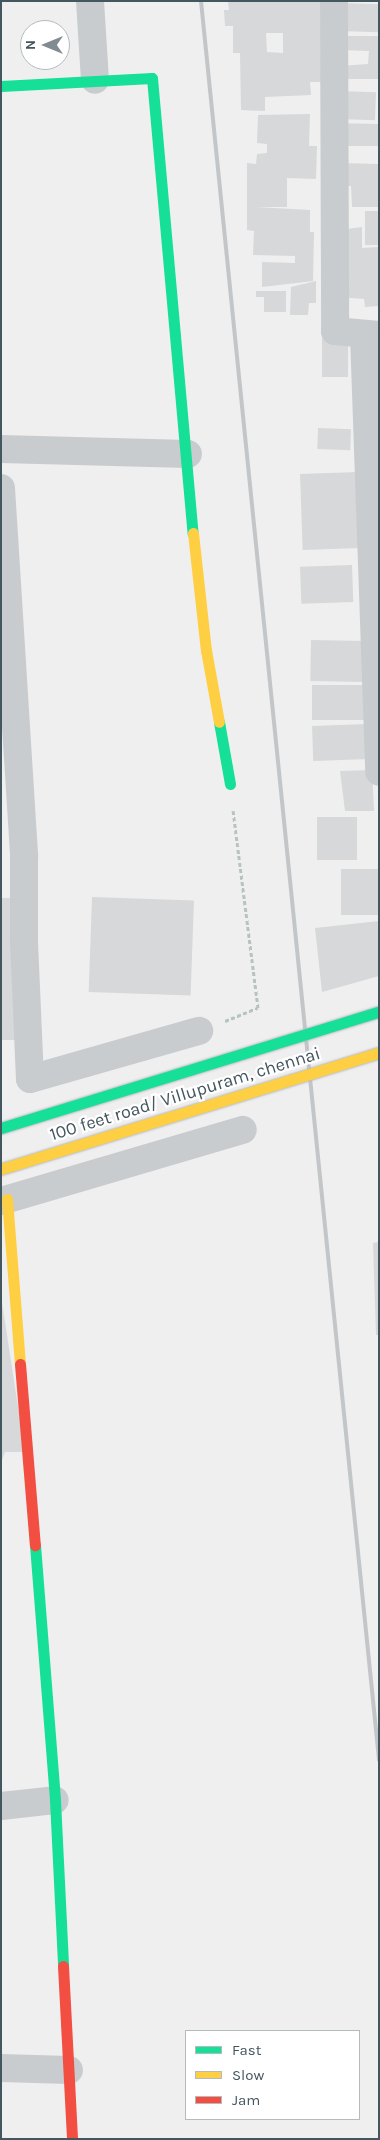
<!DOCTYPE html>
<html>
<head>
<meta charset="utf-8">
<style>
  body { margin:0 }
  #map { position:relative; width:380px; height:2140px; overflow:hidden; background:#f0efef; font-family:Karla,sans-serif }
  div>[style] { position:absolute }
  [style*='--x'] { left:calc(var(--x)*1px); top:calc(var(--y)*1px); width:calc(var(--w)*1px); rotate:calc(var(--a)*1deg) }
  .building>* { inset:0; background:#d7d8d9; transform-origin:0 0 }
  .path>* { height:3px; margin-top:-1.5px; transform-origin:0; background:repeating-linear-gradient(90deg,#b5c4be 0 4px,transparent 0 6.5px) }
  .street>* { height:28px; margin:-14px; padding:0 14px; transform-origin:14px; border-radius:14px; background:#c8ccce }
  .fast>* { height:11px; margin:-5.5px; padding:0 5.5px; transform-origin:5.5px; border-radius:5.5px; background:#16e098 }
  .slow>* { height:11px; margin:-5.5px; padding:0 5.5px; transform-origin:5.5px; border-radius:5.5px; background:#ffcf43 }
  .jam>* { height:11px; margin:-5.5px; padding:0 5.5px; transform-origin:5.5px; border-radius:5.5px; background:#f24e42 }
  .rail>* { height:4px; margin:-2px; padding:0 2px; transform-origin:2px; border-radius:2px; background:#c3c6c8 }
  .bridges { filter:drop-shadow(0 0 1px #b3bbc0) drop-shadow(0 0 1px #b3bbc0) }
  .fast-bridge>* { height:11px; margin:-5.5px; padding:0 5.5px; transform-origin:5.5px; border-radius:5.5px; background:#16e098 }
  .slow-bridge>* { height:11px; margin:-5.5px; padding:0 5.5px; transform-origin:5.5px; border-radius:5.5px; background:#ffcf43 }
  span { translate:-50% -50%; white-space:nowrap; text-align:center; line-height:1.15; -webkit-text-stroke:4.5px #fff; paint-order:stroke }
  .street-label { font-size:18px; color:#44565e }
  .frame { position:absolute; inset:0; border:2px solid #44565e; pointer-events:none }
  .legend { position:absolute; left:185px; top:2030px; width:175px; height:90px; box-sizing:border-box; background:#fff; border:1px solid #b4bbbf; margin:0; padding:6px 9px; list-style:none; font-size:15px; color:#44565e }
  .legend li { display:flex; align-items:center; gap:10px; height:25px }
  .legend b { width:25px; border:1px solid #b4bbbf }
  .north { position:absolute; left:20px; top:20px; width:50px; height:50px; box-sizing:border-box; background:#fff; border:1px solid #b4bbbf; border-radius:50%; rotate:270deg; font-size:14px; font-weight:700; line-height:20px; text-align:center; color:#44565e }
  .north::after { content:''; display:block; margin:auto; width:18px; height:22px; background:#808c91; clip-path:polygon(50% 0,100% 100%,50% 72%,0 100%) }
</style>
</head>
<body>
<div id="map">
  <div class="building">
    <div style="clip-path:polygon(evenodd,228px 1px,320px 2px,321px 82px,310px 82px,311px 95px,265px 97px,265px 111px,241px 110px,240px 53px,233px 53px,233px 26px,225px 26px,224px 10px,229px 10px,228px 1px,266px 33px,283px 33px,283px 53px,267px 52px,266px 33px)"></div>
    <div style="left:341px;top:3px;width:38px;height:28px;rotate:2deg"></div>
    <div style="clip-path:polygon(340px 36px,379px 36px,379px 79px,340px 79px,339px 66px,368px 64px,369px 51px,341px 50px)"></div>
    <div style="left:340px;top:91px;width:36px;height:28px;rotate:2deg"></div>
    <div style="clip-path:polygon(310px 114px,309px 146px,317px 146px,316px 179px,287px 178px,287px 207px,256px 207px,310px 210px,310px 232px,314px 232px,313px 281px,262px 287px,262px 262px,295px 263px,295px 256px,253px 255px,254px 231px,247px 230px,247px 163px,256px 164px,257px 154px,267px 153px,267px 144px,257px 143px,258px 115px)"></div>
    <div style="clip-path:polygon(334px 123px,379px 124px,379px 146px,348px 146px,347px 161px)"></div>
    <div style="clip-path:polygon(340px 163px,379px 164px,379px 207px,352px 207px,351px 186px,339px 186px)"></div>
    <div style="left:365px;top:211px;width:14px;height:34px"></div>
    <div style="clip-path:polygon(362px 227px,362px 248px,379px 247px,379px 306px,365px 307px,364px 299px,337px 297px,339px 230px)"></div>
    <div style="clip-path:polygon(316px 281px,316px 303px,309px 303px,308px 315px,290px 315px,291px 287px)"></div>
    <div style="clip-path:polygon(256px 291px,286px 291px,286px 312px,264px 312px,264px 297px,256px 297px)"></div>
    <div style="left:348px;top:338px;width:39px;height:26px;rotate:90deg"></div>
    <div style="left:318px;top:428px;width:33px;height:21px;rotate:2deg"></div>
    <div style="left:358px;top:472px;width:76px;height:58px;rotate:88deg"></div>
    <div style="left:352px;top:565px;width:37px;height:52px;rotate:88deg"></div>
    <div style="left:311px;top:640px;width:54px;height:41px;rotate:1deg"></div>
    <div style="left:312px;top:685px;width:56px;height:35px"></div>
    <div style="left:368px;top:724px;width:35px;height:56px;rotate:88deg"></div>
    <div style="clip-path:polygon(372px 770px,374px 811px,345px 811px,340px 771px)"></div>
    <div style="left:357px;top:817px;width:43px;height:40px;rotate:90deg"></div>
    <div style="left:379px;top:869px;width:46px;height:38px;rotate:90deg"></div>
    <div style="left:92px;top:897px;width:102px;height:95px;rotate:2deg"></div>
    <div style="left:1px;top:898px;width:28px;height:142px"></div>
    <div style="clip-path:polygon(379px 921px,379px 976px,322px 992px,315px 928px)"></div>
    <div style="clip-path:polygon(379px 1242px,379px 1335px,376px 1335px,373px 1243px)"></div>
    <div style="clip-path:polygon(1px 1296px,25px 1452px,5px 1452px,1px 1463px)"></div>
  </div>
  <div class="path">
    <div style="--x:225;--y:1021;--w:35;--a:-22"></div>
    <div style="--x:258;--y:1008;--w:199;--a:-97.2"></div>
  </div>
  <div class="street">
    <div style="--x:90;--y:1;--w:79;--a:86.4"></div>
    <div style="--x:334;--y:1;--w:330;--a:89.8"></div>
    <div style="--x:335;--y:331;--w:44;--a:5.2"></div>
    <div style="--x:364;--y:335;--w:437;--a:88"></div>
    <div style="--x:1;--y:449;--w:187;--a:1.5"></div>
    <div style="--x:1;--y:488;--w:370;--a:86.4"></div>
    <div style="--x:24;--y:857;--w:85;--a:90"></div>
    <div style="--x:24;--y:942;--w:137;--a:87.5"></div>
    <div style="--x:30;--y:1079;--w:176;--a:-15.9"></div>
    <div style="--x:1;--y:1201;--w:252;--a:-16.4"></div>
    <div style="--x:1;--y:1806;--w:54;--a:-6.3"></div>
    <div style="--x:1;--y:2068;--w:68;--a:1.7"></div>
  </div>
  <div class="fast">
    <div style="--x:1;--y:86;--w:151;--a:-3"></div>
    <div style="--x:152;--y:78;--w:457;--a:84.9"></div>
    <div style="--x:219;--y:722;--w:63;--a:79.9"></div>
    <div style="--x:35;--y:1545;--w:256;--a:85.5"></div>
    <div style="--x:55;--y:1800;--w:166;--a:87.2"></div>
  </div>
  <div class="slow">
    <div style="--x:193;--y:533;--w:118;--a:83.7"></div>
    <div style="--x:206;--y:650;--w:73;--a:79.8"></div>
    <div style="--x:7;--y:1199;--w:166;--a:85.5"></div>
  </div>
  <div class="jam">
    <div style="--x:20;--y:1364;--w:182;--a:85.3"></div>
    <div style="--x:63;--y:1966;--w:173;--a:87"></div>
  </div>
  <div class="rail">
    <div style="--x:201;--y:1;--w:1768;--a:84.22"></div>
  </div>
  <div class="bridges">
    <div class="fast-bridge">
      <div style="--x:1;--y:1128;--w:395;--a:-17.1"></div>
    </div>
    <div class="slow-bridge">
      <div style="--x:1;--y:1169;--w:395;--a:-17.1"></div>
    </div>
  </div>
  <div class="street-label">
    <span style="left:185px;top:1094px;rotate:-17deg">100 feet road/ Villupuram, chennai</span>
  </div>
  <div class="frame"></div>
  <ul class="legend">
  <li><b style="height:6px;background:#16e098"></b>Fast</li>
  <li><b style="height:6px;background:#ffcf43"></b>Slow</li>
  <li><b style="height:6px;background:#f24e42"></b>Jam</li>
  </ul>
  <div class="north">N</div>
</div>
</body>
</html>
